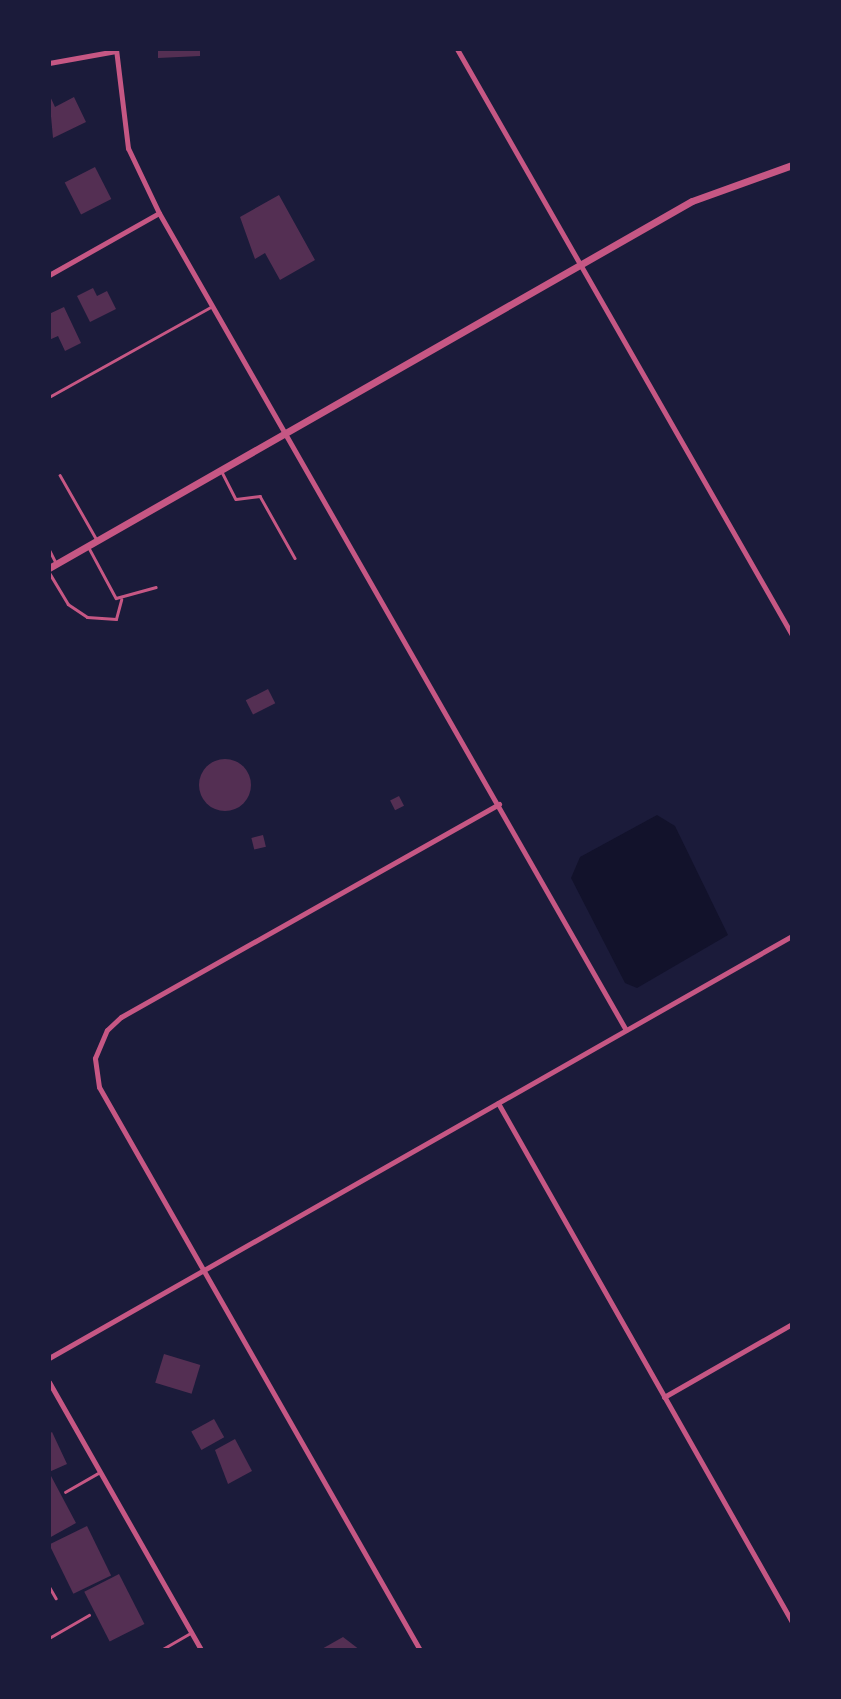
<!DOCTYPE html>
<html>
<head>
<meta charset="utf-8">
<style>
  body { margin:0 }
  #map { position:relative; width:841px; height:1699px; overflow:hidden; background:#1b1b3a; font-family:"Golos Text",sans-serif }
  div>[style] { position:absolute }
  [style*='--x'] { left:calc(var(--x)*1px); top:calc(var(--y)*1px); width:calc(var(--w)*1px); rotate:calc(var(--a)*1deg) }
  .water>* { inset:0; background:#12122b }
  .building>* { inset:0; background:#542f53; transform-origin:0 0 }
  .round { border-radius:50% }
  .service>* { height:2.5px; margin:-1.25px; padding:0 1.25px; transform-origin:1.25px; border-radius:1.25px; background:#c65784 }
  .minor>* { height:5px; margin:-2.5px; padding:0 2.5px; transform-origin:2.5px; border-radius:2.5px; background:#c65784 }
  .tertiary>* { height:7px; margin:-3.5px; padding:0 3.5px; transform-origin:3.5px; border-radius:3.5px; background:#c65784 }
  span { translate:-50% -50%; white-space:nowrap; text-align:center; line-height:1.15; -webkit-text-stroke:5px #1b1b3a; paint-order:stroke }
  .frame { position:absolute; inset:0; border:51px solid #1b1b3a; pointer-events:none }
</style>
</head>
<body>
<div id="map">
  <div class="water">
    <div style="clip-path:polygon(657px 815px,675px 826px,728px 935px,637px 988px,625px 983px,571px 878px,580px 857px)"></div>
  </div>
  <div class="building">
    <div style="clip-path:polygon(158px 49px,200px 49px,200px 56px,158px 58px)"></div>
    <div style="clip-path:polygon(49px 94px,55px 107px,74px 97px,86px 122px,53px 138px)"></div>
    <div style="left:95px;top:167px;width:36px;height:34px;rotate:63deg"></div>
    <div style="clip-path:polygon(279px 195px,315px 260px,280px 280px,265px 253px,255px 259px,240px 217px)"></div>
    <div style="clip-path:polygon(93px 288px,97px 296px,107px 291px,116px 309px,90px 322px,77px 296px)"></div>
    <div style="clip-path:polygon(64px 307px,81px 343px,65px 351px,58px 336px,49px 340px,49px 314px)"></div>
    <div style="left:268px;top:689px;width:16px;height:25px;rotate:63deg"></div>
    <div class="round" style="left:199px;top:759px;width:52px;height:52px"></div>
    <div style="left:399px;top:796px;width:11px;height:10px;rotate:63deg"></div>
    <div style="left:263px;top:835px;width:12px;height:12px;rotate:76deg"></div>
    <div style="left:164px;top:1354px;width:38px;height:30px;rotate:17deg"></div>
    <div style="left:214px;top:1419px;width:21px;height:26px;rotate:61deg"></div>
    <div style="clip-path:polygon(52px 1432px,67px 1464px,49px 1472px,49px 1434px)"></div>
    <div style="clip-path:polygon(235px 1439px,252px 1471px,228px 1484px,215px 1450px)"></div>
    <div style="clip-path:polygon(51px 1476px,76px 1523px,49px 1538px,49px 1478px)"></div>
    <div style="left:87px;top:1526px;width:55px;height:42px;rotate:64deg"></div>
    <div style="left:119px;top:1574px;width:56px;height:39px;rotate:63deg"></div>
    <div style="clip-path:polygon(343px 1637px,360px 1650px,320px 1650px)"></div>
  </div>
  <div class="service">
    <div style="--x:49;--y:397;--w:185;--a:-29.1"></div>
    <div style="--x:222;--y:472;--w:30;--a:63"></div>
    <div style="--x:236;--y:499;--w:24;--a:-7"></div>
    <div style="--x:260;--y:496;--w:71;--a:60.6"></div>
    <div style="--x:60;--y:475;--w:75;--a:60.4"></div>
    <div style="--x:88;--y:546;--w:59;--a:61.7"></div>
    <div style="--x:116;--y:598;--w:41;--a:-15.4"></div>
    <div style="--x:49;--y:549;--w:13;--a:63"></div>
    <div style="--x:49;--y:572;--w:37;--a:59"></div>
    <div style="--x:68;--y:604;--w:23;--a:34"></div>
    <div style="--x:87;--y:617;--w:29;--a:4"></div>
    <div style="--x:116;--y:619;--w:20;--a:-75"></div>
    <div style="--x:65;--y:1492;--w:40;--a:-29.7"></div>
    <div style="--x:49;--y:1586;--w:14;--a:60"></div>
    <div style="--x:49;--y:1638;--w:46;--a:-29.9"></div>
    <div style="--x:161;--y:1650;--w:34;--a:-30"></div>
  </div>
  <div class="minor">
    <div style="--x:116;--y:49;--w:100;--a:83.1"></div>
    <div style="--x:128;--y:148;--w:72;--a:64.5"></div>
    <div style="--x:159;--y:213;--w:941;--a:60.25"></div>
    <div style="--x:457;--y:49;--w:675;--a:60.24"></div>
    <div style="--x:49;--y:63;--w:68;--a:-10.2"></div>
    <div style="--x:49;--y:275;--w:126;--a:-29.4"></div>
    <div style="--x:498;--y:1103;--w:596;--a:60.47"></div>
    <div style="--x:49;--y:1358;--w:854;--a:-29.6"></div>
    <div style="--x:49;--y:1382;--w:308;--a:60.4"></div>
    <div style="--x:664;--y:1397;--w:147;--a:-29.7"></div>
    <div style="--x:420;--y:1650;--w:648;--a:-119.69"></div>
    <div style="--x:99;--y:1087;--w:29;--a:-98"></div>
    <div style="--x:95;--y:1058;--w:30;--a:-67"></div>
    <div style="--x:107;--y:1030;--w:19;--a:-43"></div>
    <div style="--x:121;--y:1017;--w:434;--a:-29.4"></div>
  </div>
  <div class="tertiary">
    <div style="--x:49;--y:568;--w:740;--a:-29.72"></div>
    <div style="--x:692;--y:201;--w:106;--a:-19.8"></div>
  </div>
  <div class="frame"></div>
</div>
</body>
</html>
